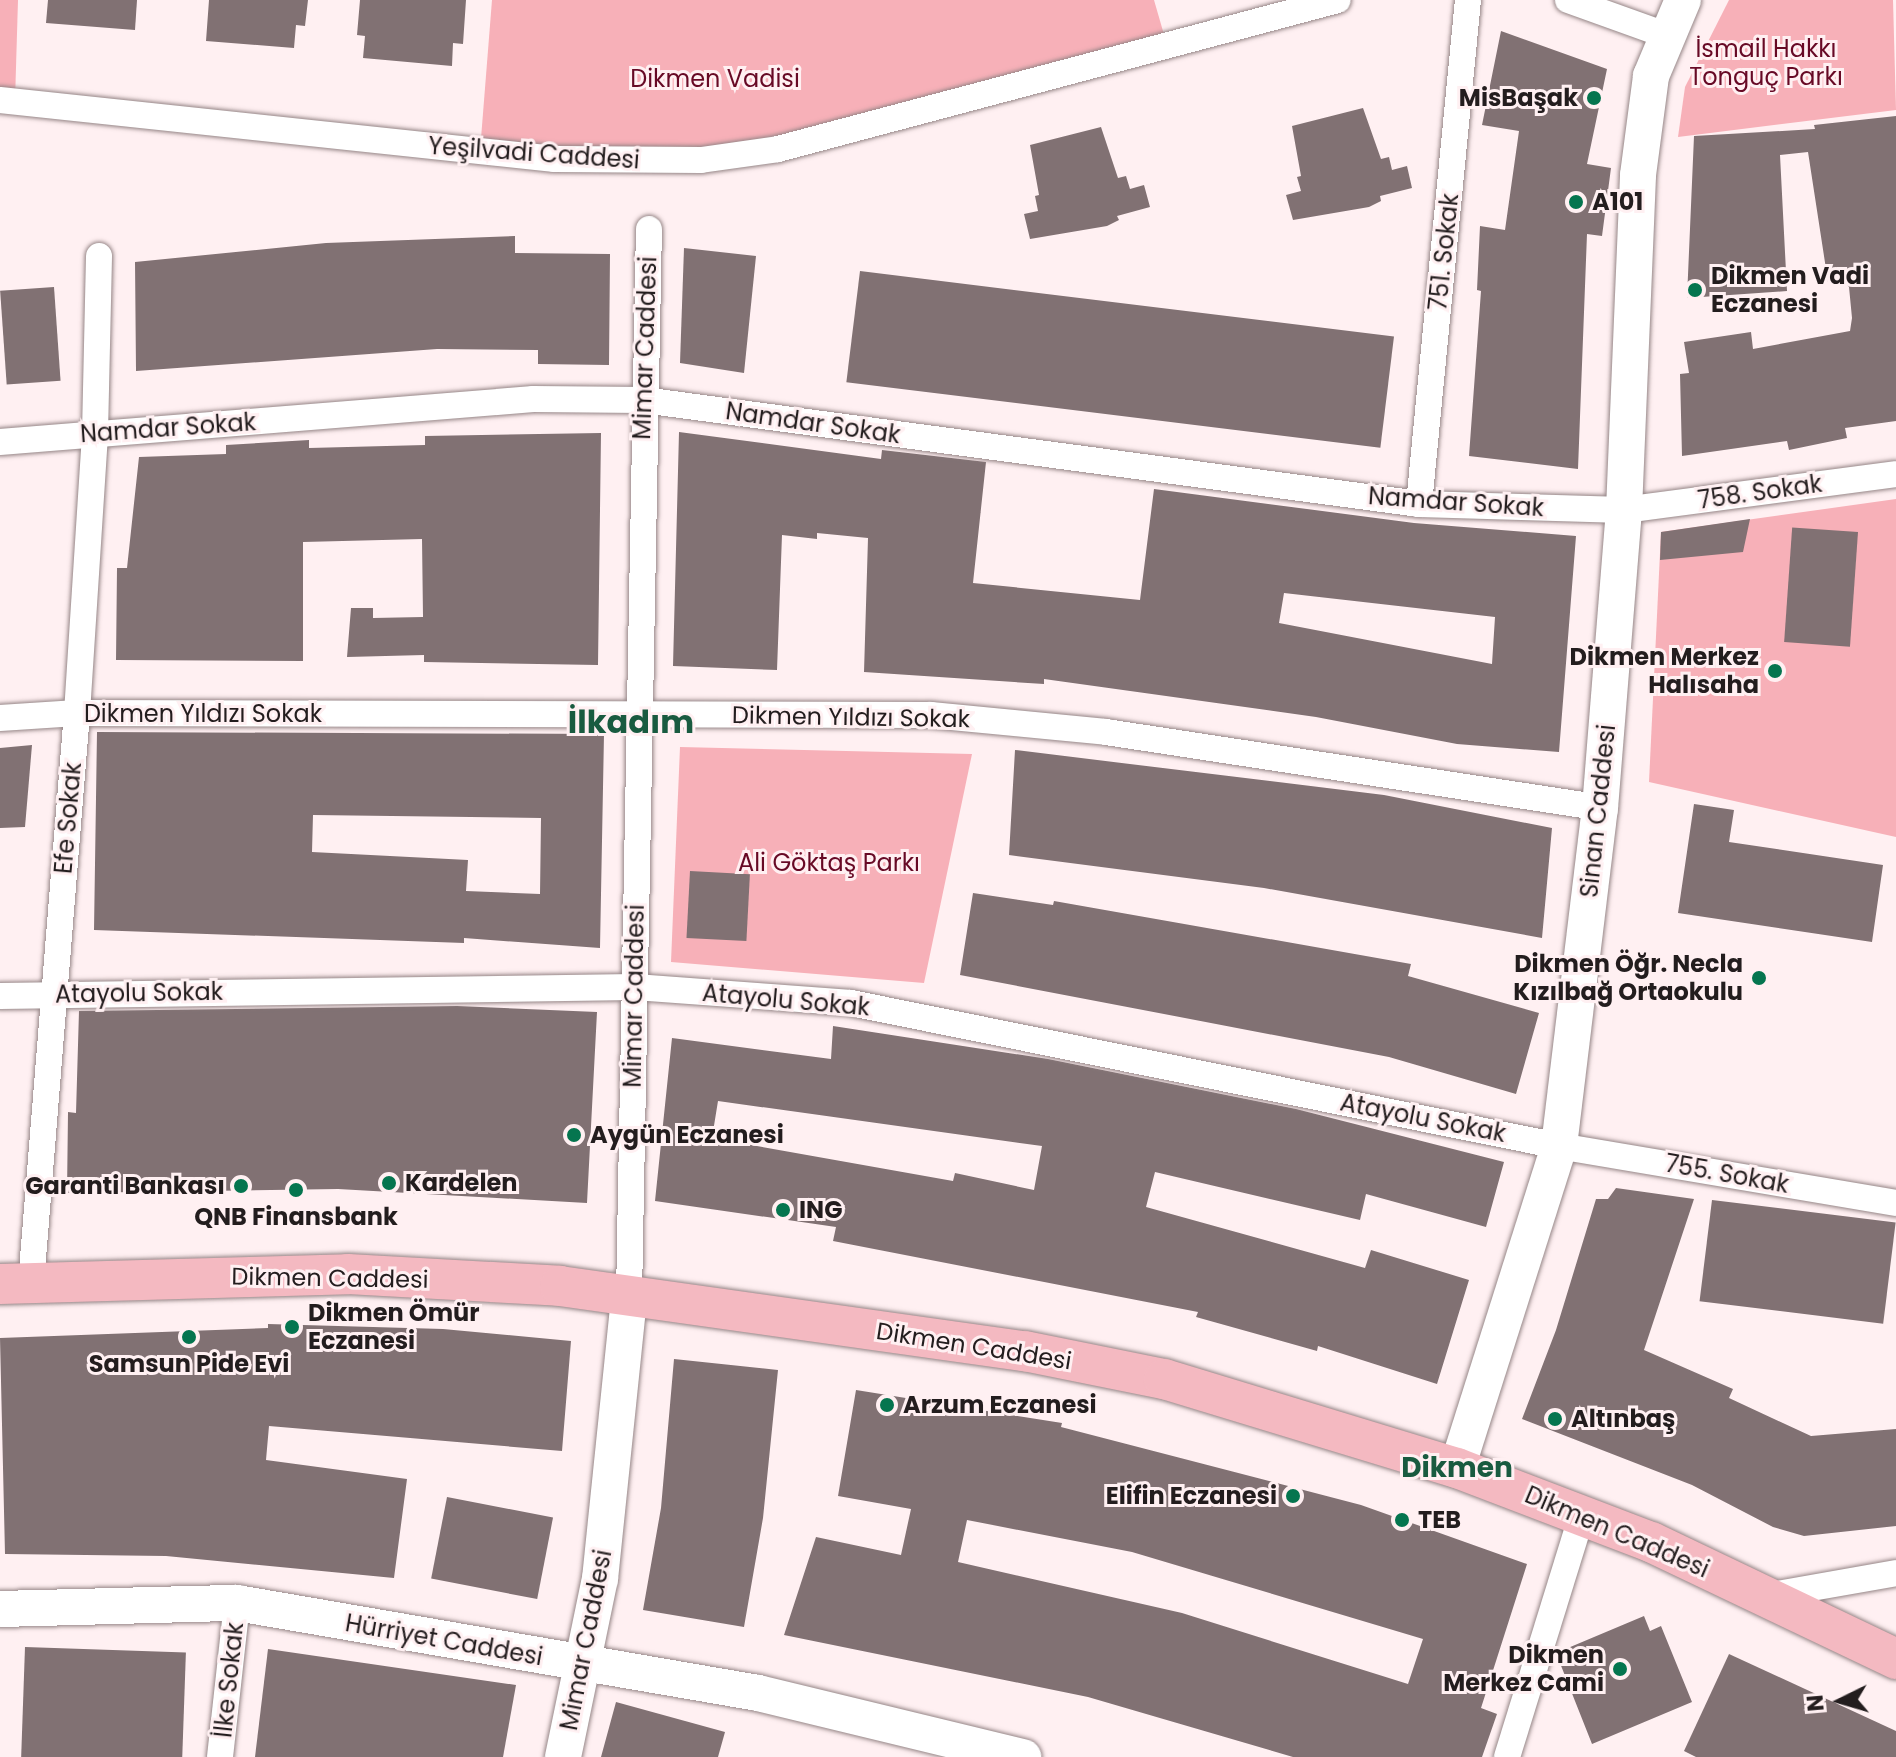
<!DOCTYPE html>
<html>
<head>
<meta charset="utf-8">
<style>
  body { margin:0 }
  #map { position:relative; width:1896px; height:1757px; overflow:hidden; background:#fff0f2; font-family:Poppins,sans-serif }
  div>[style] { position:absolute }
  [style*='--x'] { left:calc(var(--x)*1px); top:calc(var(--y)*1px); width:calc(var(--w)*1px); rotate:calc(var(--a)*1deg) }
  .green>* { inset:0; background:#f7b0b8 }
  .building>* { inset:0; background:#817173; transform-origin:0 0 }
  .roads { filter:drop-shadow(0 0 2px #968687) drop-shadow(0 0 2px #968687) }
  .street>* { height:26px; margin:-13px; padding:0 13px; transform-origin:13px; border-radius:13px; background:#fff }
  .secondary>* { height:36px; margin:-18px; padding:0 18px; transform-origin:18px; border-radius:18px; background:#fff }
  .primary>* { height:40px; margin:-20px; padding:0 20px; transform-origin:20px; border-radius:20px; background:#f4b9c1 }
  .dots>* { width:22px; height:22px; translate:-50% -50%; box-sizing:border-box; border:4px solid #fff0f2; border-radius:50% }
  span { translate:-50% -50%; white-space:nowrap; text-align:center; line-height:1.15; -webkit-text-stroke:6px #fff0f2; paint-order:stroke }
  .park-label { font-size:24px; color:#670925 }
  .poi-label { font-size:24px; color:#231d1e; font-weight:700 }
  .right { translate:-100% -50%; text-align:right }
  .left { translate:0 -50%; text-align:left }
  .street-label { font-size:24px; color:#231d1e }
  .quarter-label { font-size:28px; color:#195b40; font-weight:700 }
  .district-label { font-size:32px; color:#195b40; font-weight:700 }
  .north { position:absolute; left:1800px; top:1661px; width:80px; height:80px; -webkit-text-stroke:6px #fff0f2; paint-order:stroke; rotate:265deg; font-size:22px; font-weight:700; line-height:32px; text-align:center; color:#231d1e }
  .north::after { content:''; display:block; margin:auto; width:28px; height:36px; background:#231d1e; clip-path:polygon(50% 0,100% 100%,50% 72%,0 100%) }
</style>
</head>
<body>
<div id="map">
  <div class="green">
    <div style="clip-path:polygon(0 0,18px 0,15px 101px,0 100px)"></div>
    <div style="clip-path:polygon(492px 0,1154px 0,1167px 45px,778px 149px,480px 151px)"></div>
    <div style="clip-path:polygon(1729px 0,1893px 0,1896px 110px,1678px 137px,1685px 87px)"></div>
    <div style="clip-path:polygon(1896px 499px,1896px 837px,1649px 782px,1661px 532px)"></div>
    <div style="clip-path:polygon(680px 747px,972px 754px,924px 983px,671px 962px)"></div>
  </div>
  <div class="building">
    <div style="clip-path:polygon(48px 0,137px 0,135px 30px,46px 23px)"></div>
    <div style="clip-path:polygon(209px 0,308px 0,305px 26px,296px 25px,294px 48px,206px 41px)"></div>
    <div style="clip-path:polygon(360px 0,466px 0,463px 44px,453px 43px,452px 66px,363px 58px,365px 36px,357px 35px)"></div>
    <div style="clip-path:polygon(1501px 31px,1607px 69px,1587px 164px,1611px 168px,1602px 236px,1587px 234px,1578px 469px,1469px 456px,1481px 291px,1477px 290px,1480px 226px,1505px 230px,1519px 131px,1482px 125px)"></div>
    <div style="clip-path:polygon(1363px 108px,1381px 159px,1389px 157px,1392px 170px,1407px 166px,1412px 188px,1380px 196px,1381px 201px,1369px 207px,1293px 220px,1286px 195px,1301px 191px,1297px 177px,1301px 176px,1292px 126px)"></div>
    <div style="clip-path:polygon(1896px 116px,1896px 421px,1845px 428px,1847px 438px,1789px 450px,1787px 441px,1682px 456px,1680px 374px,1689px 373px,1684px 342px,1751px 332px,1753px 349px,1850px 331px,1852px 318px,1849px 287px,1843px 279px,1828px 282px,1808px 152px,1780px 155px,1787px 291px,1687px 298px,1694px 136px,1815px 129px,1814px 125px)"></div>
    <div style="clip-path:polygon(1101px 127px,1118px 178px,1126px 176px,1130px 189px,1144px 185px,1150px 207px,1117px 216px,1119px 220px,1107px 226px,1030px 239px,1024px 214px,1038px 211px,1035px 196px,1039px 195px,1030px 145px)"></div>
    <div style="clip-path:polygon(515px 236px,515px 253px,610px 254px,609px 365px,538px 364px,538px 350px,437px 349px,136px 371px,135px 262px,326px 243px)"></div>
    <div style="clip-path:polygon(684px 248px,756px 256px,744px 373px,680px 363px)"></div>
    <div style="left:860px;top:271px;width:538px;height:112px;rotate:7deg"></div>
    <div style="left:54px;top:287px;width:94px;height:54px;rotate:86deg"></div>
    <div style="clip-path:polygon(evenodd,679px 432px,881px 459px,882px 450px,986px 462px,973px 583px,1140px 600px,1154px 489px,1414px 523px,1576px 536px,1559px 752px,1457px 744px,1316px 717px,1044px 679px,1044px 684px,864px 672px,868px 538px,817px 533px,817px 539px,782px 535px,777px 670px,673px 666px,679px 432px,1284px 593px,1495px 617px,1492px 664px,1279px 623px,1284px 593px)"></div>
    <div style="clip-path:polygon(601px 433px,598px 665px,424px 662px,424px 655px,347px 657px,351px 608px,373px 608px,373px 618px,423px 617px,422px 539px,303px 542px,303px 661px,116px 660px,117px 568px,127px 568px,139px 457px,226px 454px,226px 445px,309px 440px,309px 448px,425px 445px,425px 436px)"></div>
    <div style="clip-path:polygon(1750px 519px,1743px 552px,1660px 560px,1661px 532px)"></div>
    <div style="left:1858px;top:532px;width:115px;height:66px;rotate:94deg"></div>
    <div style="clip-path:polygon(evenodd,97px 732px,604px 734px,600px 948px,464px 938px,464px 943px,94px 930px,97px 732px,313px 815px,541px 818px,540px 894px,466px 891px,468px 860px,312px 852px,313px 815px)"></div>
    <div style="clip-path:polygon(32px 745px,25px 827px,0 828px,0 748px)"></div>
    <div style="clip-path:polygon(1015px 750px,1384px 795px,1552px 828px,1542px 938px,1264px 888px,1009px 855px)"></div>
    <div style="clip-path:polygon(1694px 804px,1734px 810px,1729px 842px,1883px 865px,1872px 942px,1678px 913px)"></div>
    <div style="left:690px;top:871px;width:60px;height:67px;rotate:3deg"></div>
    <div style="clip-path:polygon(973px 893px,1053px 905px,1054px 901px,1411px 964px,1408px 976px,1539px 1013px,1516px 1094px,1389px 1057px,960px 975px)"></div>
    <div style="clip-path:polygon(457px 1006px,597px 1012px,587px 1203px,338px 1189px,67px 1193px,68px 1112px,76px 1113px,79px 1011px)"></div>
    <div style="clip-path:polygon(evenodd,833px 1026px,1048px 1059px,1296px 1109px,1504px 1162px,1486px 1227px,1366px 1194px,1360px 1220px,1155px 1172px,1146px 1207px,1365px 1268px,1371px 1250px,1469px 1280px,1437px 1384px,1318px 1346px,1317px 1351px,1196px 1317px,1198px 1312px,833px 1241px,836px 1227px,655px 1201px,672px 1038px,831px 1059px,833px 1026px,718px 1101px,1042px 1146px,1034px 1190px,955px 1173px,953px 1181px,712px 1138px,718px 1101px)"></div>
    <div style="clip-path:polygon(1616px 1188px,1694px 1199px,1644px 1350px,1733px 1389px,1729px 1398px,1811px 1436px,1896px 1429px,1896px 1526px,1804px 1536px,1773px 1527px,1692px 1485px,1522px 1419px,1556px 1330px,1596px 1199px,1608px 1199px)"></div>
    <div style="left:1712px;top:1200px;width:185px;height:102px;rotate:7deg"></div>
    <div style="clip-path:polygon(268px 1324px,443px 1329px,571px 1341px,562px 1451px,269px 1426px,266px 1460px,407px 1479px,394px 1578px,166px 1556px,5px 1554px,0 1338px,268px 1328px)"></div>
    <div style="clip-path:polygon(674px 1359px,778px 1370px,763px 1518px,744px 1627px,643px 1610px,661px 1508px)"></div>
    <div style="clip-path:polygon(evenodd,856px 1390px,1062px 1423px,1061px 1427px,1361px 1505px,1527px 1564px,1481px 1708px,1497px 1714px,1482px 1757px,1293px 1757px,1088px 1697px,784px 1635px,816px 1537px,901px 1555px,911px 1509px,838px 1496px,856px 1390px,967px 1520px,1132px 1552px,1423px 1639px,1408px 1684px,1182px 1613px,958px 1562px,967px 1520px)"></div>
    <div style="left:447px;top:1497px;width:108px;height:83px;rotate:11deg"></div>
    <div style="clip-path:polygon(1644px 1616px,1650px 1631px,1661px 1626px,1692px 1702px,1592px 1744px,1556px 1653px)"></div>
    <div style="left:25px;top:1647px;width:161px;height:110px;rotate:2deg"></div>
    <div style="clip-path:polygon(268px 1649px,516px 1685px,503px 1757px,255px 1757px)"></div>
    <div style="clip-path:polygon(1729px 1654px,1896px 1731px,1896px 1757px,1696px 1757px,1684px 1751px)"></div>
    <div style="clip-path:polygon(616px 1702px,725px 1732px,718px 1757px,601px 1757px)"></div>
  </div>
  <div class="roads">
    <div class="street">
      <div style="--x:1568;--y:0;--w:104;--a:19.7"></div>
      <div style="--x:0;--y:100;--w:558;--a:6.07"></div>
      <div style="--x:555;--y:159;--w:146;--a:0.4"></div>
      <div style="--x:701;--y:160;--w:78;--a:-8.1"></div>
      <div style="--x:778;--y:149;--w:579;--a:-14.9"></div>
      <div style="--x:0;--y:442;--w:535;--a:-4.61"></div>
      <div style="--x:533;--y:399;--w:110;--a:0.5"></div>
      <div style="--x:643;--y:400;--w:783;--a:7.63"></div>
      <div style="--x:1419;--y:504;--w:205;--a:1.7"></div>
      <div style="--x:1624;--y:510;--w:274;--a:-7.5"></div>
      <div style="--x:1419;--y:504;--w:506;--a:-84.45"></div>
      <div style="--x:0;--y:718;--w:77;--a:-3.7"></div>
      <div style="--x:77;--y:713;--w:854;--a:0.13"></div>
      <div style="--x:931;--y:715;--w:176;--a:5.5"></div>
      <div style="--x:1106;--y:732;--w:500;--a:8.7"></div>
      <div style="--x:0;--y:996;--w:635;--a:-0.81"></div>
      <div style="--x:635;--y:987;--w:217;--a:4.2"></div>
      <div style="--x:851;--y:1003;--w:722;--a:11.42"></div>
      <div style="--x:1559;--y:1146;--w:342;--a:9.6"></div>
      <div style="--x:31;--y:1283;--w:572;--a:-85.39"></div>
      <div style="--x:77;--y:713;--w:281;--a:-86.3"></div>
      <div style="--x:95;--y:433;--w:177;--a:-88.7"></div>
      <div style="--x:629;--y:1296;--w:1067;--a:-88.93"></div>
      <div style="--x:1766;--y:1596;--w:132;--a:-10"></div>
      <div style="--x:220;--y:1757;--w:155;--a:-83.7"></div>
      <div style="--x:1507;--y:1757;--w:254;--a:-72.8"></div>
    </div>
    <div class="secondary">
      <div style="--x:1457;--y:1468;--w:338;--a:-72.4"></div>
      <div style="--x:1559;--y:1146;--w:340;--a:-83.1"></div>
      <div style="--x:1600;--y:808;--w:299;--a:-85.4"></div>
      <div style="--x:1624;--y:510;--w:335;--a:-87.6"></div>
      <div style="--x:1638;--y:175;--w:100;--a:-82.5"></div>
      <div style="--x:1651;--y:76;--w:82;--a:-67.2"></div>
      <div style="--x:0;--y:1609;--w:237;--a:-1.5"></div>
      <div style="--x:237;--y:1603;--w:529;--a:9.8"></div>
      <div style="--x:758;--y:1693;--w:273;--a:13.6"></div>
      <div style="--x:563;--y:1757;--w:182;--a:-78.3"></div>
      <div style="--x:600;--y:1579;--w:284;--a:-84.1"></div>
    </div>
    <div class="primary">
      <div style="--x:0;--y:1284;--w:348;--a:-1.6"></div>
      <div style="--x:348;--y:1274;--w:212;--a:3.2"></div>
      <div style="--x:560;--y:1286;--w:470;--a:8"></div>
      <div style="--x:1025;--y:1351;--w:142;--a:11.4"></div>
      <div style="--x:1164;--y:1379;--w:306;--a:16.9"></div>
      <div style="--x:1457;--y:1468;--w:208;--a:20.9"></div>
      <div style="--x:1651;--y:1542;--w:272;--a:25.5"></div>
    </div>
  </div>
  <div class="dots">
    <div style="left:1594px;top:98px;background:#05754f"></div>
    <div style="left:1576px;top:202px;background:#05754f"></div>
    <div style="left:1695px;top:290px;background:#05754f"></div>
    <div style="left:1775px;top:671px;background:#05754f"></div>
    <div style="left:1759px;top:978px;background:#05754f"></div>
    <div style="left:574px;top:1135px;background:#05754f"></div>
    <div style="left:389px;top:1183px;background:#05754f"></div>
    <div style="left:241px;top:1186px;background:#05754f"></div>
    <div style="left:296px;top:1190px;background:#05754f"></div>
    <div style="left:783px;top:1210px;background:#05754f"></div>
    <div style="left:292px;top:1327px;background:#05754f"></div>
    <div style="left:189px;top:1337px;background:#05754f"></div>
    <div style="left:887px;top:1405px;background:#05754f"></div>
    <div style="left:1555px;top:1419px;background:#05754f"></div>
    <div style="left:1293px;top:1496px;background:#05754f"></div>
    <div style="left:1402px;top:1520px;background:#05754f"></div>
    <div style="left:1620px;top:1669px;background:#05754f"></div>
  </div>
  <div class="park-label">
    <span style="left:1766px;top:63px">İsmail Hakkı<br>Tonguç Parkı</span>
    <span style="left:715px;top:79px">Dikmen Vadisi</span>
    <span style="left:829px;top:863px">Ali Göktaş Parkı</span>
  </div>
  <div class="poi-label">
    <span class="right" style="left:1578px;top:98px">MisBaşak</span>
    <span class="left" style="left:1592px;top:202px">A101</span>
    <span class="left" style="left:1711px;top:290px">Dikmen Vadi<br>Eczanesi</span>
    <span class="right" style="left:1759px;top:671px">Dikmen Merkez<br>Halısaha</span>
    <span class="right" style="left:1743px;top:978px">Dikmen Öğr. Necla<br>Kızılbağ Ortaokulu</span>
    <span class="left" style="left:590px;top:1135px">Aygün Eczanesi</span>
    <span class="left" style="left:405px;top:1183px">Kardelen</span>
    <span class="right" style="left:225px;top:1186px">Garanti Bankası</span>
    <span class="left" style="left:799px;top:1210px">ING</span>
    <span style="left:296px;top:1217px">QNB Finansbank</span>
    <span class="left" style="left:308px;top:1327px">Dikmen Ömür<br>Eczanesi</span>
    <span style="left:189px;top:1364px">Samsun Pide Evi</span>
    <span class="left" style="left:903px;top:1405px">Arzum Eczanesi</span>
    <span class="left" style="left:1571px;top:1419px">Altınbaş</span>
    <span class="right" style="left:1277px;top:1496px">Elifin Eczanesi</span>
    <span class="left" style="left:1418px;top:1520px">TEB</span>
    <span class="right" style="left:1604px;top:1669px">Dikmen<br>Merkez Cami</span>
  </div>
  <div class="street-label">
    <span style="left:534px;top:153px;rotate:4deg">Yeşilvadi Caddesi</span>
    <span style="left:1444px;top:252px;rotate:-84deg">751. Sokak</span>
    <span style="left:645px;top:348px;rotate:-88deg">Mimar Caddesi</span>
    <span style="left:813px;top:423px;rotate:8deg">Namdar Sokak</span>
    <span style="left:168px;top:428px;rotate:-4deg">Namdar Sokak</span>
    <span style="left:1760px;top:492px;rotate:-8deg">758. Sokak</span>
    <span style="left:1456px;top:502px;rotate:4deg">Namdar Sokak</span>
    <span style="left:203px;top:714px">Dikmen Yıldızı Sokak</span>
    <span style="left:851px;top:717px;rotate:1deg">Dikmen Yıldızı Sokak</span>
    <span style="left:1598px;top:811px;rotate:-84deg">Sinan Caddesi</span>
    <span style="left:68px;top:818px;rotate:-85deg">Efe Sokak</span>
    <span style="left:139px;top:993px;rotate:-1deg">Atayolu Sokak</span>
    <span style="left:634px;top:996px;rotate:-89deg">Mimar Caddesi</span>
    <span style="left:786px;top:1000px;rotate:5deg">Atayolu Sokak</span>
    <span style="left:1423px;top:1118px;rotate:11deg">Atayolu Sokak</span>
    <span style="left:1727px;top:1174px;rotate:10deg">755. Sokak</span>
    <span style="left:330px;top:1278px;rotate:1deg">Dikmen Caddesi</span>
    <span style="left:974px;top:1346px;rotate:9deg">Dikmen Caddesi</span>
    <span style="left:1617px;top:1532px;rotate:23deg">Dikmen Caddesi</span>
    <span style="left:444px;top:1640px;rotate:10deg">Hürriyet Caddesi</span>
    <span style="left:586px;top:1640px;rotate:-79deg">Mimar Caddesi</span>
    <span style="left:229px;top:1680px;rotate:-84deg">İlke Sokak</span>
  </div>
  <div class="quarter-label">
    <span style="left:1457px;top:1468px">Dikmen</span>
  </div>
  <div class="district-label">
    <span style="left:631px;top:722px">İlkadım</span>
  </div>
  <div class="north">N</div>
</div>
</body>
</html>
